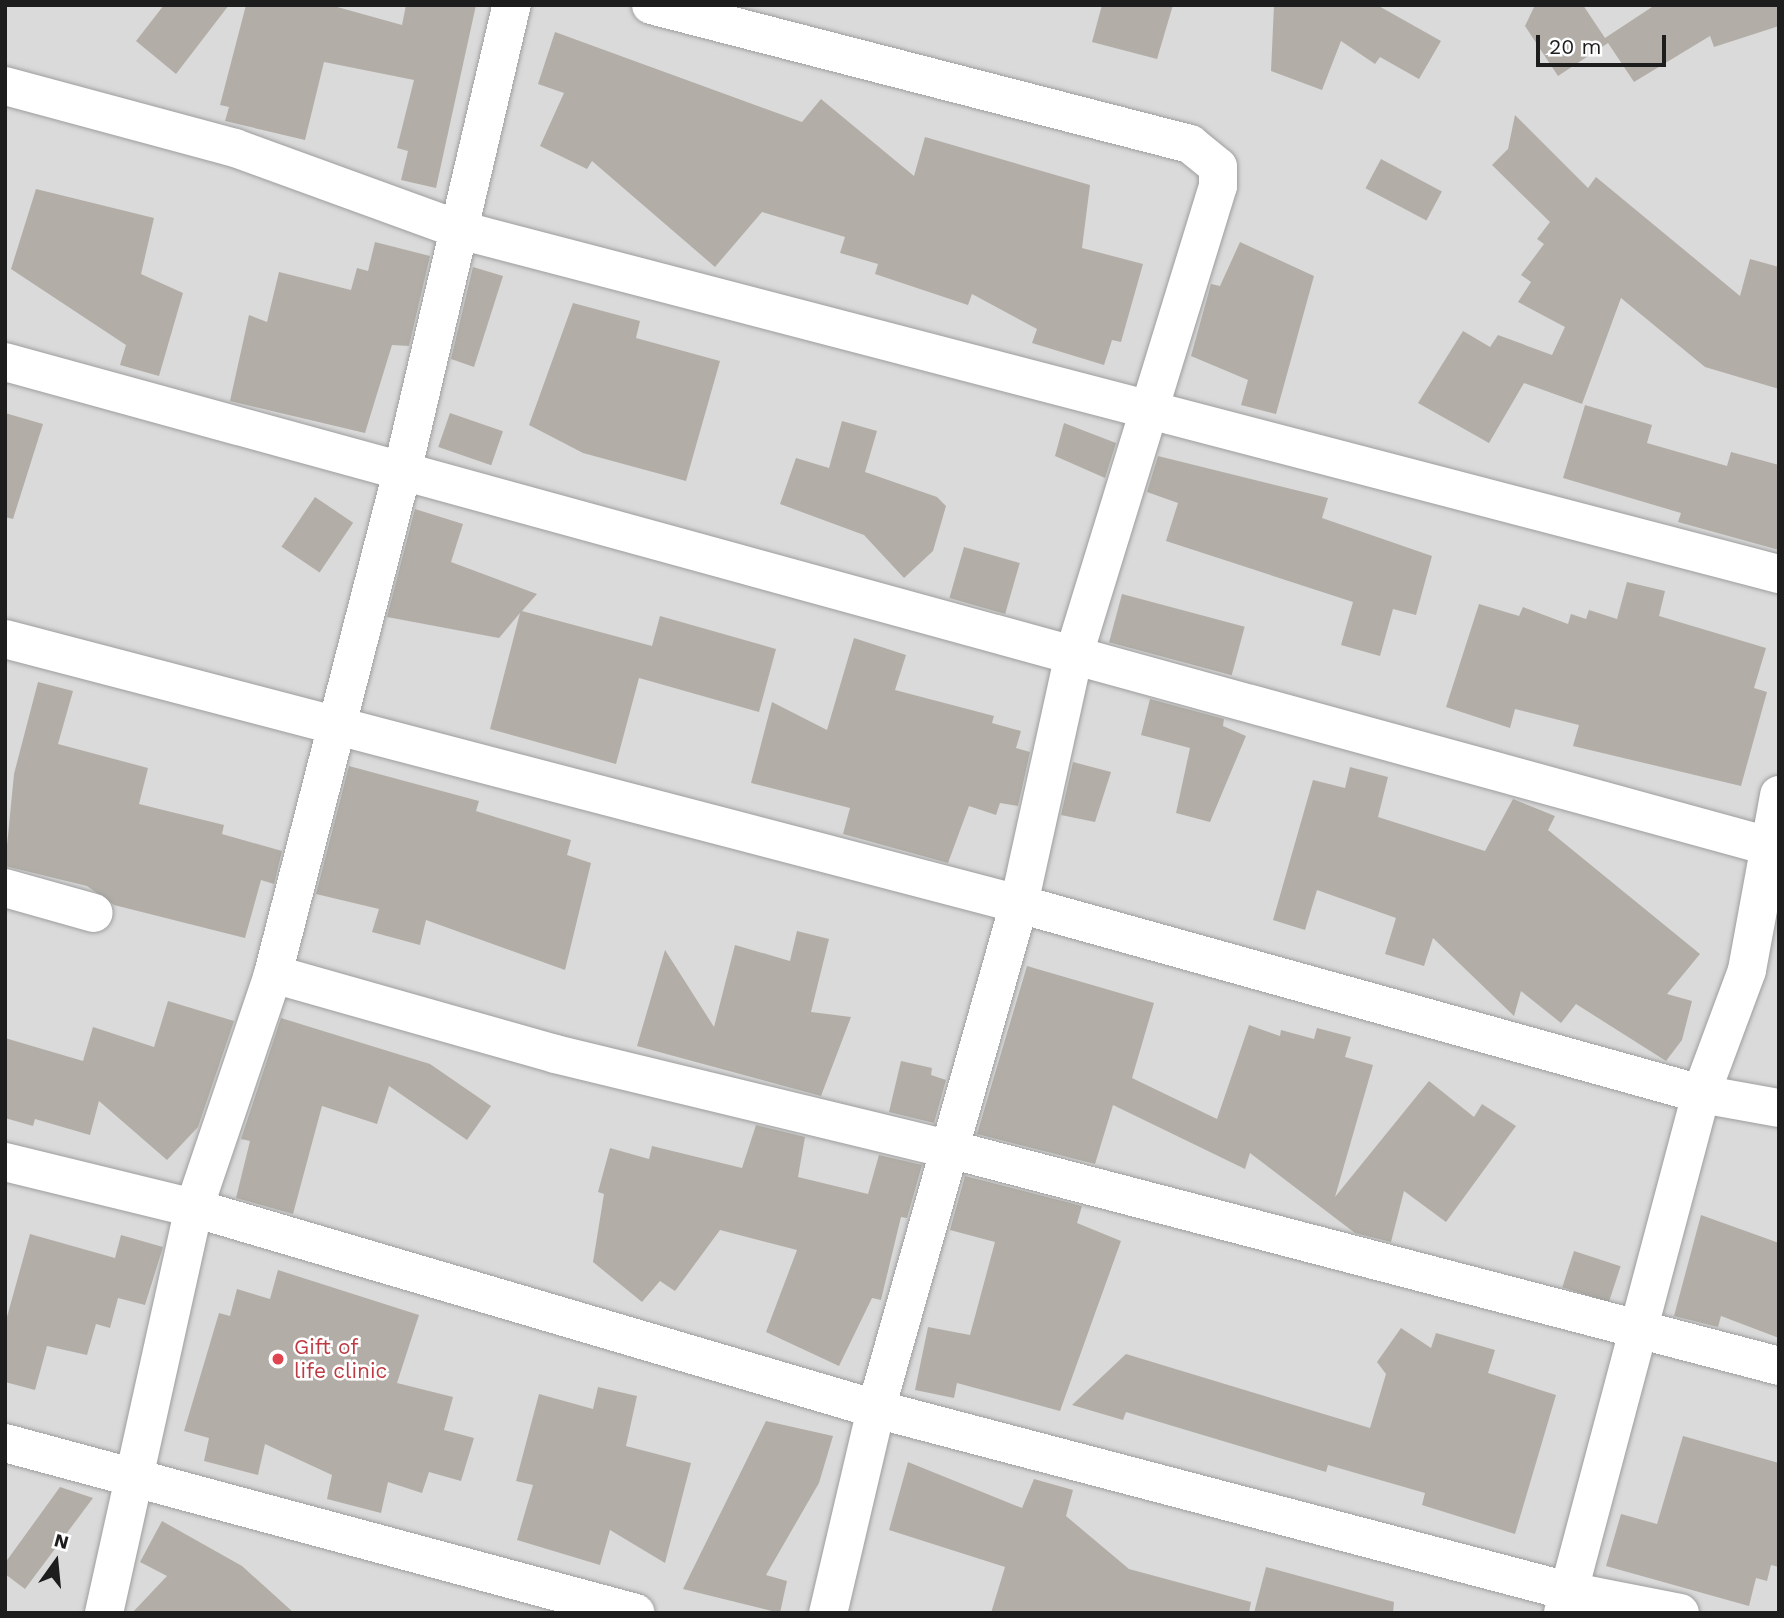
<!DOCTYPE html>
<html>
<head>
<meta charset="utf-8">
<style>
  body { margin:0 }
  #map { position:relative; width:1784px; height:1618px; overflow:hidden; background:#edece4; font-family:"Work Sans",sans-serif }
  div>[style] { position:absolute }
  [style*='--x'] { left:calc(var(--x)*1px); top:calc(var(--y)*1px); width:calc(var(--w)*1px); rotate:calc(var(--a)*1deg) }
  .residential>* { inset:0; background:#dbdada; transform-origin:0 0 }
  .building>* { inset:0; background:#b2aea7; transform-origin:0 0 }
  .roads { filter:drop-shadow(0 0 2px #9e9e9e) drop-shadow(0 0 2px #9e9e9e) }
  .minor>* { height:38px; margin:-19px; padding:0 19px; transform-origin:19px; border-radius:19px; background:#fff }
  .dots>* { width:19px; height:19px; translate:-50% -50%; box-sizing:border-box; border:4px solid #fff; border-radius:50% }
  span { translate:-50% -50%; white-space:nowrap; text-align:center; line-height:1.15; -webkit-text-stroke:5px #fff; paint-order:stroke }
  .health-label { font-size:21px; color:#be3a42 }
  .left { translate:0 -50%; text-align:left }
  .frame { position:absolute; inset:0; border:7px solid #1d1d1d; pointer-events:none }
  .north { position:absolute; left:21px; top:1527px; width:70px; height:70px; -webkit-text-stroke:5px #fff; paint-order:stroke; rotate:15deg; font-size:19px; font-weight:700; line-height:28px; text-align:center; color:#1d1d1d }
  .north::after { content:''; display:block; margin:auto; width:24px; height:32px; background:#1d1d1d; clip-path:polygon(50% 0,100% 100%,50% 72%,0 100%) }
  .scale { position:absolute; left:1536px; top:35px; width:130px; height:32px; box-sizing:border-box; border:4px solid #1d1d1d; border-top:0; padding-left:9px; font-size:21px; line-height:24px; white-space:nowrap; color:#1d1d1d; -webkit-text-stroke:5px #fff; paint-order:stroke }
</style>
</head>
<body>
<div id="map">
  <div class="residential">
    <div style="left:5px;top:5px;width:1774px;height:1608px"></div>
  </div>
  <div class="building">
    <div style="clip-path:polygon(164px 5px,229px 5px,176px 74px,136px 41px)"></div>
    <div style="clip-path:polygon(246px 5px,330px 5px,402px 25px,406px 5px,476px 5px,436px 188px,401px 180px,408px 151px,397px 148px,414px 80px,324px 62px,305px 140px,225px 121px,229px 107px,220px 105px)"></div>
    <div style="clip-path:polygon(1102px 5px,1173px 5px,1157px 59px,1092px 42px)"></div>
    <div style="clip-path:polygon(1274px 5px,1377px 5px,1441px 41px,1419px 79px,1380px 57px,1375px 64px,1341px 41px,1322px 90px,1271px 71px)"></div>
    <div style="clip-path:polygon(1535px 5px,1583px 5px,1605px 38px,1655px 5px,1779px 5px,1779px 26px,1714px 47px,1710px 36px,1634px 82px,1608px 43px,1558px 76px,1525px 26px)"></div>
    <div style="clip-path:polygon(555px 32px,802px 122px,821px 99px,914px 176px,925px 137px,1090px 185px,1082px 248px,1143px 264px,1121px 342px,1112px 340px,1104px 365px,1032px 343px,1037px 329px,972px 294px,968px 305px,875px 274px,878px 264px,840px 253px,845px 237px,762px 212px,715px 267px,592px 161px,587px 169px,540px 146px,564px 93px,538px 84px)"></div>
    <div style="clip-path:polygon(1515px 115px,1588px 188px,1596px 177px,1740px 296px,1750px 259px,1779px 267px,1779px 389px,1705px 367px,1621px 298px,1582px 404px,1524px 383px,1489px 443px,1418px 403px,1463px 331px,1490px 347px,1498px 335px,1552px 355px,1565px 327px,1518px 302px,1531px 282px,1521px 275px,1544px 244px,1537px 239px,1550px 222px,1492px 165px,1508px 149px)"></div>
    <div style="left:1381px;top:159px;width:69px;height:33px;rotate:28deg"></div>
    <div style="clip-path:polygon(36px 189px,154px 218px,141px 274px,183px 293px,159px 376px,120px 365px,126px 345px,11px 269px)"></div>
    <div style="clip-path:polygon(375px 242px,430px 256px,409px 346px,392px 345px,365px 433px,230px 401px,249px 315px,267px 322px,279px 272px,351px 290px,357px 268px,368px 271px)"></div>
    <div style="clip-path:polygon(1240px 242px,1314px 276px,1276px 414px,1241px 405px,1248px 380px,1191px 356px,1211px 284px,1220px 286px)"></div>
    <div style="clip-path:polygon(473px 267px,503px 276px,474px 367px,451px 359px)"></div>
    <div style="clip-path:polygon(573px 303px,640px 321px,636px 338px,720px 361px,686px 481px,583px 453px,529px 425px)"></div>
    <div style="clip-path:polygon(1585px 405px,1652px 425px,1647px 443px,1727px 466px,1731px 452px,1779px 465px,1779px 550px,1678px 522px,1681px 513px,1563px 478px)"></div>
    <div style="clip-path:polygon(5px 413px,43px 424px,13px 519px,5px 517px)"></div>
    <div style="left:450px;top:413px;width:56px;height:36px;rotate:19deg"></div>
    <div style="clip-path:polygon(842px 421px,877px 431px,865px 472px,937px 497px,946px 506px,933px 551px,904px 578px,864px 535px,780px 504px,796px 458px,829px 468px)"></div>
    <div style="clip-path:polygon(1064px 423px,1116px 443px,1105px 478px,1055px 456px)"></div>
    <div style="clip-path:polygon(1158px 456px,1328px 498px,1322px 518px,1432px 556px,1416px 615px,1393px 609px,1380px 656px,1341px 645px,1353px 602px,1166px 541px,1178px 503px,1147px 492px)"></div>
    <div style="left:315px;top:497px;width:46px;height:60px;rotate:34deg"></div>
    <div style="clip-path:polygon(415px 509px,463px 524px,451px 562px,537px 594px,522px 611px,652px 646px,660px 616px,776px 649px,759px 712px,639px 678px,616px 764px,490px 729px,520px 613px,499px 638px,387px 617px)"></div>
    <div style="left:964px;top:547px;width:58px;height:53px;rotate:16deg"></div>
    <div style="clip-path:polygon(1627px 582px,1665px 591px,1659px 616px,1766px 648px,1754px 688px,1767px 692px,1741px 786px,1573px 746px,1579px 725px,1515px 709px,1510px 728px,1446px 707px,1479px 604px,1519px 616px,1523px 607px,1568px 624px,1571px 614px,1586px 619px,1589px 610px,1617px 619px)"></div>
    <div style="left:1122px;top:594px;width:127px;height:50px;rotate:15deg"></div>
    <div style="clip-path:polygon(854px 638px,906px 655px,895px 690px,994px 716px,992px 723px,1021px 731px,1016px 748px,1030px 752px,1018px 806px,1000px 803px,996px 815px,969px 806px,948px 863px,843px 834px,850px 808px,751px 783px,772px 702px,827px 730px)"></div>
    <div style="clip-path:polygon(38px 682px,73px 691px,58px 744px,148px 768px,139px 804px,224px 825px,222px 834px,282px 851px,274px 884px,261px 880px,245px 938px,114px 905px,87px 886px,5px 866px,14px 774px)"></div>
    <div style="clip-path:polygon(1150px 699px,1224px 719px,1223px 726px,1246px 736px,1210px 822px,1176px 813px,1190px 748px,1141px 735px)"></div>
    <div style="clip-path:polygon(1073px 762px,1111px 772px,1095px 822px,1061px 815px)"></div>
    <div style="clip-path:polygon(349px 766px,479px 801px,476px 811px,571px 840px,567px 855px,591px 863px,565px 970px,426px 920px,420px 945px,372px 932px,379px 909px,316px 894px)"></div>
    <div style="clip-path:polygon(1350px 767px,1388px 777px,1378px 817px,1485px 851px,1513px 799px,1555px 816px,1548px 830px,1700px 954px,1667px 994px,1692px 1001px,1682px 1040px,1666px 1061px,1576px 1004px,1561px 1023px,1521px 991px,1514px 1016px,1433px 938px,1424px 966px,1385px 954px,1396px 918px,1317px 890px,1305px 930px,1273px 920px,1313px 780px,1345px 788px)"></div>
    <div style="clip-path:polygon(797px 931px,829px 939px,811px 1012px,851px 1017px,821px 1096px,637px 1046px,665px 950px,714px 1027px,735px 945px,790px 961px)"></div>
    <div style="clip-path:polygon(1027px 966px,1154px 1003px,1132px 1078px,1217px 1119px,1249px 1025px,1280px 1036px,1281px 1030px,1314px 1039px,1317px 1028px,1351px 1037px,1345px 1057px,1373px 1065px,1335px 1197px,1429px 1081px,1474px 1117px,1482px 1104px,1516px 1126px,1446px 1222px,1404px 1191px,1391px 1242px,1355px 1233px,1250px 1153px,1245px 1169px,1113px 1105px,1095px 1164px,977px 1134px)"></div>
    <div style="clip-path:polygon(168px 1001px,234px 1021px,198px 1127px,167px 1160px,99px 1101px,90px 1135px,35px 1119px,33px 1126px,5px 1118px,5px 1038px,83px 1061px,93px 1027px,154px 1047px)"></div>
    <div style="clip-path:polygon(281px 1018px,430px 1064px,491px 1106px,467px 1140px,389px 1086px,377px 1124px,322px 1106px,293px 1214px,236px 1198px,250px 1141px,241px 1139px)"></div>
    <div style="clip-path:polygon(901px 1061px,932px 1068px,931px 1075px,946px 1080px,934px 1123px,889px 1112px)"></div>
    <div style="clip-path:polygon(756px 1125px,805px 1137px,798px 1177px,868px 1194px,879px 1155px,922px 1165px,907px 1218px,901px 1217px,881px 1300px,872px 1298px,839px 1366px,766px 1332px,797px 1250px,720px 1230px,675px 1291px,660px 1281px,642px 1302px,593px 1262px,604px 1194px,598px 1192px,610px 1148px,649px 1159px,652px 1146px,742px 1168px)"></div>
    <div style="clip-path:polygon(965px 1176px,1082px 1206px,1077px 1223px,1121px 1241px,1060px 1411px,957px 1383px,954px 1398px,915px 1390px,928px 1327px,970px 1335px,995px 1242px,950px 1230px)"></div>
    <div style="clip-path:polygon(1701px 1215px,1779px 1243px,1779px 1338px,1721px 1316px,1718px 1327px,1674px 1316px)"></div>
    <div style="clip-path:polygon(30px 1234px,115px 1258px,121px 1235px,163px 1247px,145px 1305px,118px 1298px,110px 1328px,96px 1324px,87px 1355px,47px 1346px,35px 1390px,5px 1382px,5px 1324px)"></div>
    <div style="left:1574px;top:1251px;width:49px;height:38px;rotate:18deg"></div>
    <div style="clip-path:polygon(278px 1270px,419px 1315px,397px 1383px,453px 1397px,444px 1430px,474px 1438px,461px 1481px,429px 1472px,422px 1493px,388px 1482px,381px 1513px,327px 1499px,332px 1475px,265px 1444px,258px 1475px,204px 1461px,209px 1438px,184px 1431px,219px 1313px,230px 1316px,237px 1289px,270px 1299px)"></div>
    <div style="clip-path:polygon(1401px 1328px,1431px 1348px,1436px 1333px,1495px 1350px,1488px 1373px,1556px 1395px,1515px 1534px,1422px 1505px,1425px 1493px,1328px 1465px,1326px 1472px,1126px 1412px,1123px 1420px,1072px 1405px,1126px 1354px,1370px 1428px,1386px 1374px,1377px 1362px)"></div>
    <div style="clip-path:polygon(598px 1387px,637px 1396px,626px 1446px,691px 1463px,665px 1563px,610px 1530px,600px 1565px,517px 1540px,533px 1485px,516px 1481px,539px 1394px,593px 1409px)"></div>
    <div style="clip-path:polygon(766px 1421px,833px 1436px,819px 1483px,766px 1575px,787px 1581px,780px 1613px,683px 1589px)"></div>
    <div style="clip-path:polygon(1683px 1436px,1779px 1463px,1779px 1567px,1771px 1565px,1767px 1581px,1756px 1578px,1749px 1606px,1606px 1566px,1621px 1514px,1657px 1524px)"></div>
    <div style="clip-path:polygon(908px 1462px,1022px 1508px,1034px 1479px,1073px 1490px,1066px 1516px,1129px 1569px,1251px 1602px,1249px 1613px,991px 1613px,1005px 1567px,889px 1530px)"></div>
    <div style="clip-path:polygon(60px 1487px,93px 1498px,25px 1589px,5px 1574px,5px 1563px)"></div>
    <div style="clip-path:polygon(162px 1521px,242px 1566px,294px 1613px,132px 1613px,167px 1576px,140px 1562px)"></div>
    <div style="clip-path:polygon(1266px 1567px,1394px 1602px,1393px 1613px,1254px 1613px)"></div>
  </div>
  <div class="roads">
    <div class="minor">
      <div style="--x:651;--y:5;--w:557;--a:14.46"></div>
      <div style="--x:1190;--y:144;--w:36;--a:39"></div>
      <div style="--x:1218;--y:167;--w:19;--a:90"></div>
      <div style="--x:1218;--y:186;--w:490;--a:107.1"></div>
      <div style="--x:1074;--y:654;--w:256;--a:102.4"></div>
      <div style="--x:1019;--y:904;--w:525;--a:105.81"></div>
      <div style="--x:876;--y:1409;--w:210;--a:103.2"></div>
      <div style="--x:5;--y:86;--w:238;--a:15.1"></div>
      <div style="--x:235;--y:148;--w:239;--a:20"></div>
      <div style="--x:460;--y:230;--w:1363;--a:14.62"></div>
      <div style="--x:5;--y:362;--w:1840;--a:15.35"></div>
      <div style="--x:5;--y:639;--w:1048;--a:14.65"></div>
      <div style="--x:1019;--y:904;--w:708;--a:15.57"></div>
      <div style="--x:1701;--y:1094;--w:79;--a:10.2"></div>
      <div style="--x:5;--y:888;--w:92;--a:15.7"></div>
      <div style="--x:273;--y:974;--w:293;--a:15.8"></div>
      <div style="--x:555;--y:1054;--w:409;--a:13.6"></div>
      <div style="--x:953;--y:1150;--w:854;--a:14.65"></div>
      <div style="--x:5;--y:1162;--w:195;--a:13.7"></div>
      <div style="--x:194;--y:1208;--w:711;--a:16.42"></div>
      <div style="--x:876;--y:1409;--w:716;--a:14.74"></div>
      <div style="--x:1568;--y:1591;--w:114;--a:11.1"></div>
      <div style="--x:5;--y:1443;--w:653;--a:15.08"></div>
      <div style="--x:104;--y:1613;--w:415;--a:-77.5"></div>
      <div style="--x:194;--y:1208;--w:247;--a:-71.3"></div>
      <div style="--x:273;--y:974;--w:522;--a:-75.59"></div>
      <div style="--x:403;--y:468;--w:476;--a:-76.8"></div>
      <div style="--x:1563;--y:1613;--w:537;--a:-75.11"></div>
      <div style="--x:1701;--y:1094;--w:132;--a:-69.6"></div>
      <div style="--x:1747;--y:970;--w:178;--a:-79.6"></div>
    </div>
  </div>
  <div class="dots">
    <div style="left:278px;top:1359px;background:#e0444e"></div>
  </div>
  <div class="health-label">
    <span class="left" style="left:294px;top:1359px">Gift of<br>life clinic</span>
  </div>
  <div class="frame"></div>
  <div class="north">N</div>
  <div class="scale">20 m</div>
</div>
</body>
</html>
